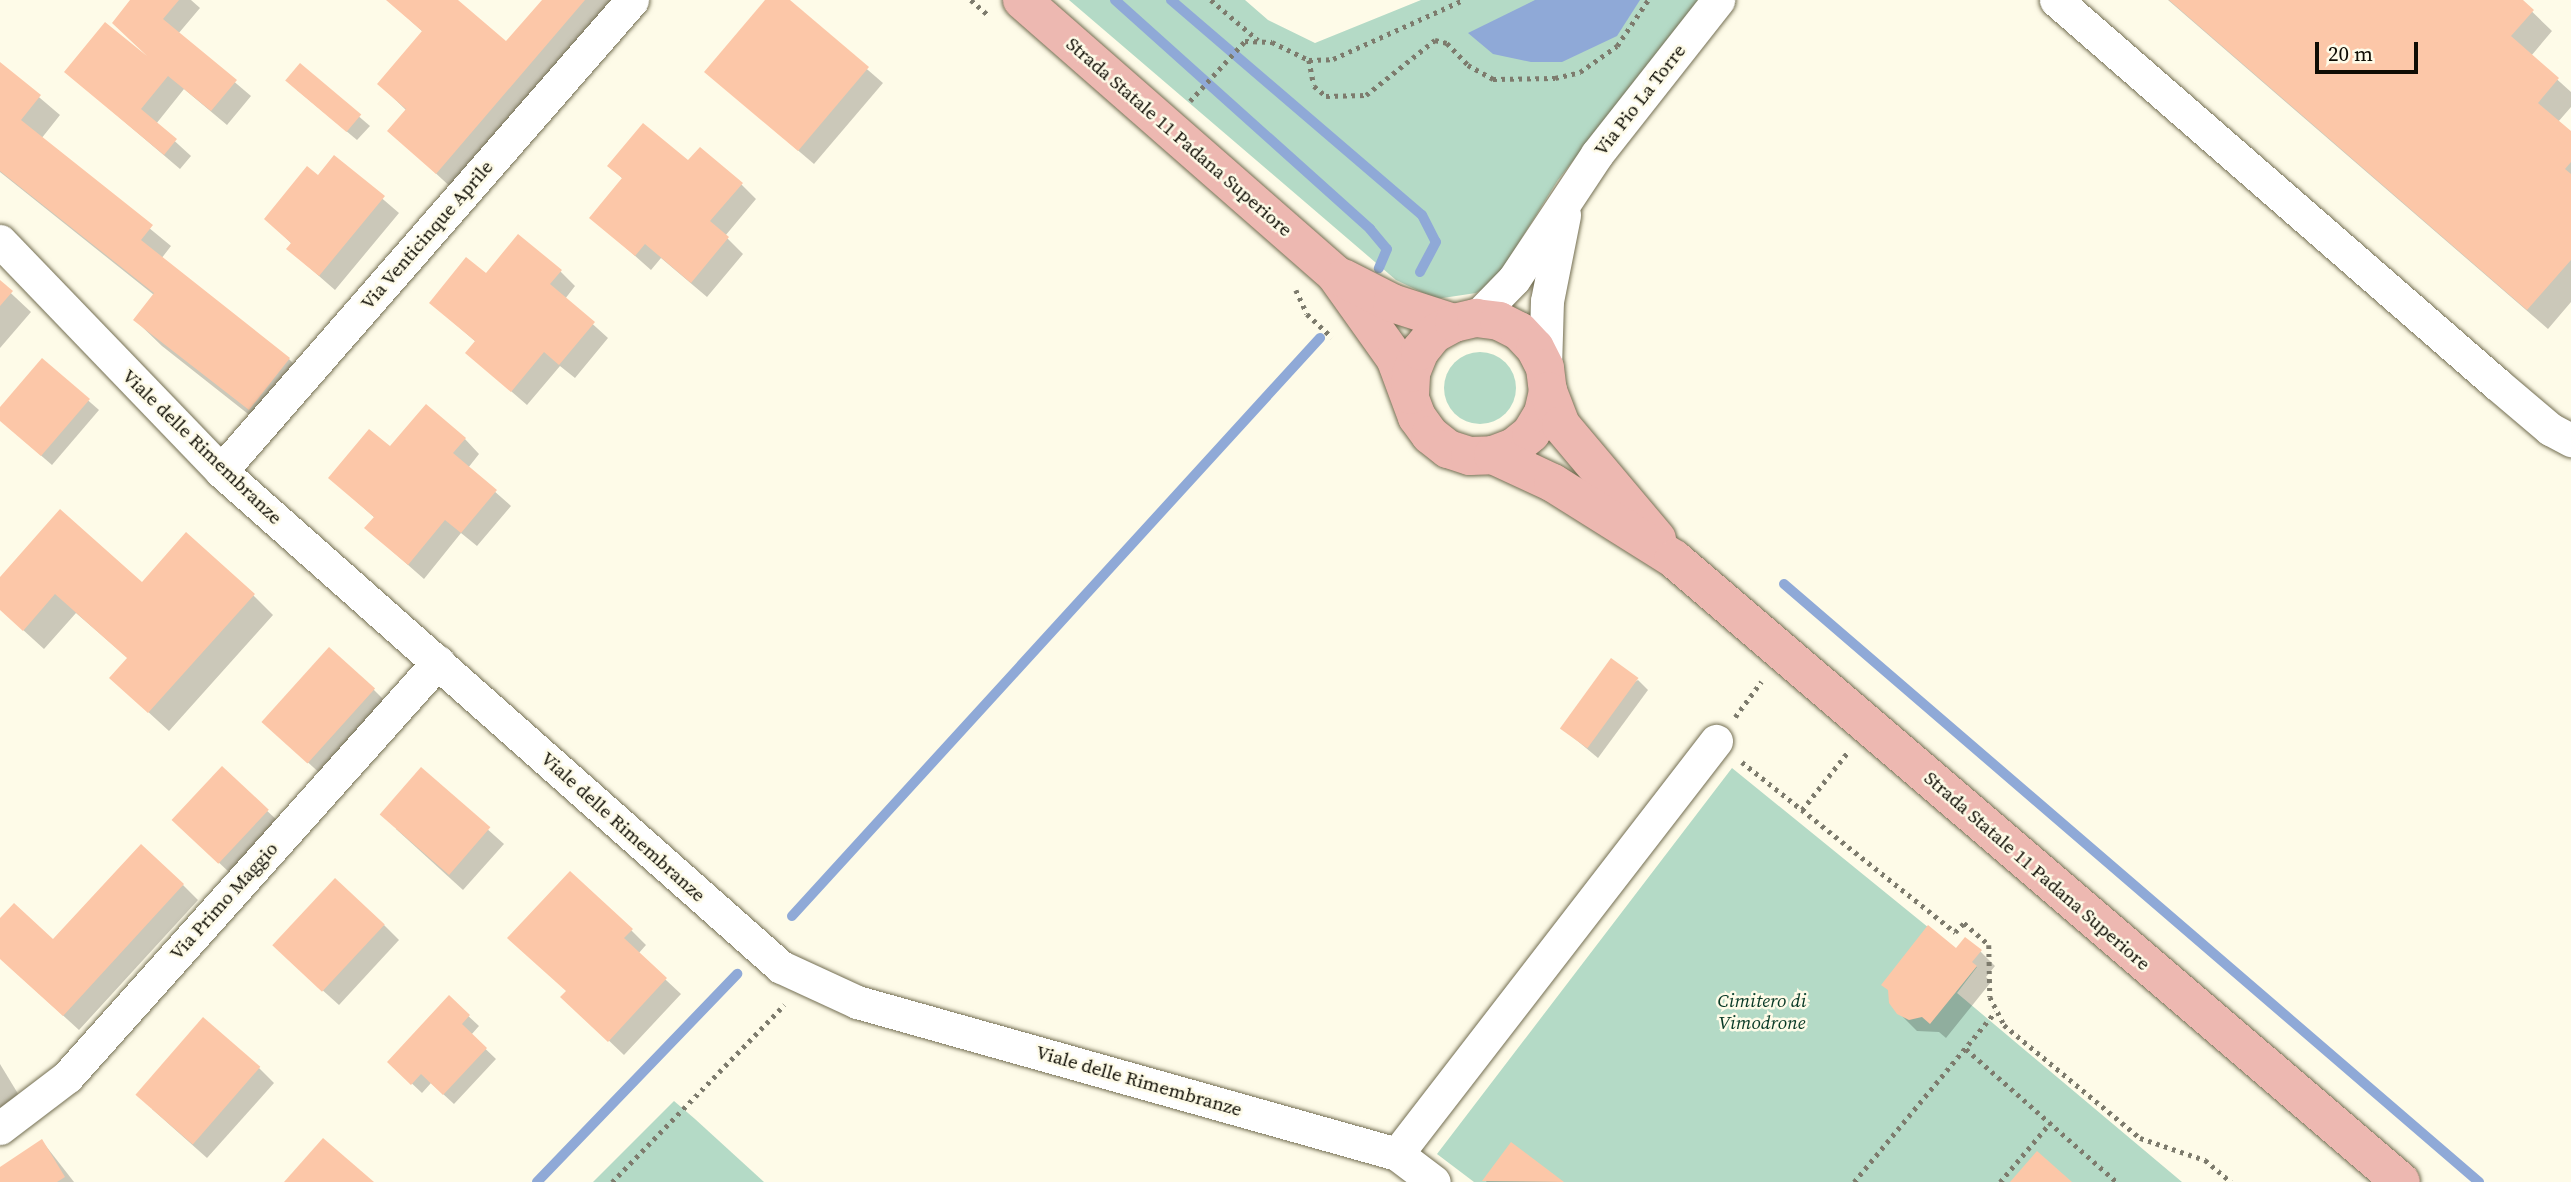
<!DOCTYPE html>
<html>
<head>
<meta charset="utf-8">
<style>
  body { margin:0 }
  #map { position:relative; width:2571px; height:1182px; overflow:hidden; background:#fefbe8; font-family:"Source Serif 4",serif }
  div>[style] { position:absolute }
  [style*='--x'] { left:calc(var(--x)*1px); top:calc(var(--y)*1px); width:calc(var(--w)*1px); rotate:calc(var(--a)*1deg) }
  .green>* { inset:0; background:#b4dac6 }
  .round { border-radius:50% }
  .water>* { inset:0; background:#8fa9d7 }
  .shadow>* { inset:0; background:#0003 }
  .stream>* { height:10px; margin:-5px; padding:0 5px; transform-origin:5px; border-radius:5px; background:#8fa9d7 }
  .building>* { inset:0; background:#fcc7a8; transform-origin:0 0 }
  .path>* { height:4.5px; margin-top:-2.25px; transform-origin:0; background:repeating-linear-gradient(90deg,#7d7b6d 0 3.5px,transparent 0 8.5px) }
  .roads { filter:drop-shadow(0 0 2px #736e52) drop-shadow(0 0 2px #736e52) }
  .minor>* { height:33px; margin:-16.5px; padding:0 16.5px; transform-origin:16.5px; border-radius:16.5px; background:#fff }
  .major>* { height:38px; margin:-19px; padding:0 19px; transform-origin:19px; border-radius:19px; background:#edb8b1 }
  span { translate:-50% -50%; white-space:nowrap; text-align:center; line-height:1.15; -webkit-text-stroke:5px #fefbe8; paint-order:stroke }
  .street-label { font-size:19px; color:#0e0c03 }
  .park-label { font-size:19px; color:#073825; font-style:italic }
  .scale { position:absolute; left:2315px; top:42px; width:103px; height:32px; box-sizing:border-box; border:4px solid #0e0c03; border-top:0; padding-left:9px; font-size:21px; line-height:24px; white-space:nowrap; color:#0e0c03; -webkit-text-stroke:5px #fefbe8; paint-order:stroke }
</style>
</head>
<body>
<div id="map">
  <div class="green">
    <div style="clip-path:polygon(1069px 0,1245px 0,1268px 20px,1315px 43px,1421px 0,1698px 0,1558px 180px,1494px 282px,1476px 293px,1436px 299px,1396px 280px)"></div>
    <div class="round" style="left:1444px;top:352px;width:72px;height:72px"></div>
    <div style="clip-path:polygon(1732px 768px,1977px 967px,1957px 993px,2182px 1182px,1474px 1182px,1437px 1154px)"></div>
    <div style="clip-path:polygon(674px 1101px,695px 1119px,764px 1182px,593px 1182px)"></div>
  </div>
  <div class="water">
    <div style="clip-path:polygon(1535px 0,1640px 0,1617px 36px,1562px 62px,1531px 62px,1493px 54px,1468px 33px)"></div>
  </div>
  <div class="shadow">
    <div style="clip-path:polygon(133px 0,191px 0,200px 8px,178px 34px,251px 96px,227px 125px,184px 89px,156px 124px,191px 156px,180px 169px,66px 72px,148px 59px)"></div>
    <div style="clip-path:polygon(388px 0,455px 0,507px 44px,544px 0,621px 0,456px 192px,390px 131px,407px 111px,379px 84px,423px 32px)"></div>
    <div style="clip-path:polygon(767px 0,787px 0,883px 83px,814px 164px,706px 72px)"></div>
    <div style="clip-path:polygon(2168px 0,2520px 0,2552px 31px,2531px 56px,2571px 92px,2571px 107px,2558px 122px,2571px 133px,2571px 302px,2548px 329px)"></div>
    <div style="clip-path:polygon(0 64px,60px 115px,41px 139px,171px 246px,161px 259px,289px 359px,315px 386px,276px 436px,162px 346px,135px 320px,154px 295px,0 172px)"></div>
    <div style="clip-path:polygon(300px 66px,370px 126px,357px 140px,297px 90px)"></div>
    <div style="clip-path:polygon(335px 158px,399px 213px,335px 290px,288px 249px,292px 244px,266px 219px,319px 177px)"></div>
    <div style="clip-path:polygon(688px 163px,741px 184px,756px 199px,725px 236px,743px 254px,707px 297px,661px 258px,651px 270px,591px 217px,623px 179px,609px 166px)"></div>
    <div style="clip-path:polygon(560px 271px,575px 286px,565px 299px,608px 338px,575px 378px,560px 366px,527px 405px,467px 353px,476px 342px,431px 303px,486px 276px)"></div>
    <div style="clip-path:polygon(0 283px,31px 312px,0 348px)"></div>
    <div style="clip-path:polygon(42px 360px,99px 410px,52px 465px,0 420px,0 410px)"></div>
    <div style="clip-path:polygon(465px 439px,479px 454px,468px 468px,511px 506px,477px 546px,461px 533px,424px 579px,366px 528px,375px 518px,330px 478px,391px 449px)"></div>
    <div style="clip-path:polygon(0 580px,142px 584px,253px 595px,273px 615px,169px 731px,111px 678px,129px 659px,76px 613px,44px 649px,0 609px)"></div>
    <div style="clip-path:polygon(1638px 680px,1648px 690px,1598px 758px,1562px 728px)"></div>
    <div style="clip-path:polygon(373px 689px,388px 704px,324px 777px,280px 737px)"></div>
    <div style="clip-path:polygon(222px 769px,278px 821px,230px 873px,184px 830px)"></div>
    <div style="clip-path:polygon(421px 770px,504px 844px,463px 890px,396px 829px)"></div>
    <div style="clip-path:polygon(183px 885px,198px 900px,79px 1030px,0 958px,0 921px,53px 942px)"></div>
    <div style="clip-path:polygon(384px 925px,399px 940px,339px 1005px,290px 961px)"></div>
    <div style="clip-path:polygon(631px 930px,646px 945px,638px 954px,681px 994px,624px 1055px,563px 997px)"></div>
    <div style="clip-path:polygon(1956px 951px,1980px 951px,1995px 966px,1986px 977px,1991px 982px,1946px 1038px,1939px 1032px,1917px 1031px,1902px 1016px)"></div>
    <div style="clip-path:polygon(449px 998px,479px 1026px,471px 1035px,496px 1059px,454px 1104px,431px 1083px,422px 1093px,389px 1062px)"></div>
    <div style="clip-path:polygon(0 1064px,20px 1097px,0 1109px)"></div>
    <div style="clip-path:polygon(259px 1068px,274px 1083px,207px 1158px,152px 1109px)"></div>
    <div style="clip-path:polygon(42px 1141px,74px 1182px,0 1182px,0 1169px)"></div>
    <div style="clip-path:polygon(1511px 1145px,1561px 1182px,1486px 1182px)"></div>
  </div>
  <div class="stream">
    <div style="--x:1115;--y:0;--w:343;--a:41.9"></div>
    <div style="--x:1370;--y:229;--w:26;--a:50"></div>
    <div style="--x:1387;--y:249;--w:21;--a:113"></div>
    <div style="--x:1171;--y:0;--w:330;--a:40.6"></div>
    <div style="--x:1422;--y:215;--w:30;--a:63"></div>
    <div style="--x:1436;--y:242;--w:34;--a:118"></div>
    <div style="--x:1784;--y:584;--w:917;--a:40.71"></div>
    <div style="--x:792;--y:916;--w:783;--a:-47.59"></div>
    <div style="--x:537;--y:1182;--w:289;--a:-46.1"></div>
  </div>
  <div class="building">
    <div style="clip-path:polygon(130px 0,179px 0,163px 19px,237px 80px,211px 111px,168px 76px,141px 109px,177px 139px,164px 155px,64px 72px,105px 22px,147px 56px,112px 23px)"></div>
    <div style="clip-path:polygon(386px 0,458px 0,506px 41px,542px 0,585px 0,436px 174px,387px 131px,406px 109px,377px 84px,422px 31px)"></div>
    <div style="clip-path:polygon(765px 0,790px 0,869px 67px,798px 151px,704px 72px)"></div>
    <div style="clip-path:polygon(2169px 0,2523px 0,2534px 10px,2511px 36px,2559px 78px,2538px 103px,2571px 131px,2571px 162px,2565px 169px,2571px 174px,2571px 260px,2527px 310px)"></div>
    <div style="clip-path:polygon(0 62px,41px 95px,21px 120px,153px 225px,141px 240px,290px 358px,249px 410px,133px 320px,154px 293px,0 171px)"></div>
    <div style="left:300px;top:63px;width:80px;height:23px;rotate:40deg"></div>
    <div style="clip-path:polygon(643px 123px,688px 160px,700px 147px,743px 183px,710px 221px,729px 237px,691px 283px,645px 244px,635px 256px,589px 218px,622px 178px,607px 166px)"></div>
    <div style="clip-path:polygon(334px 155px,385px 196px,319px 276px,286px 249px,291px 243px,264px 219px,307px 166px,318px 175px)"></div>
    <div style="clip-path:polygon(518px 234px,562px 270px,550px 284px,595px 322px,559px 365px,544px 352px,511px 392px,465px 353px,475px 341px,429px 303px,466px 257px,486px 273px)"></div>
    <div style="clip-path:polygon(0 280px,13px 291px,0 306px)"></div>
    <div style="clip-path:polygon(42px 358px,90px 399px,41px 456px,0 421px,0 407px)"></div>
    <div style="clip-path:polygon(426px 404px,466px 438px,453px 453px,497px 490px,461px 533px,445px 520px,408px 565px,364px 528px,374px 517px,328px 478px,369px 429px,390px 446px)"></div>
    <div style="clip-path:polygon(60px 509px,142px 582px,186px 532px,255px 594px,148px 713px,109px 678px,127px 658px,55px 594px,23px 631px,0 610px,0 577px)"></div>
    <div style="left:329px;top:647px;width:62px;height:101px;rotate:42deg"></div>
    <div style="left:1611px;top:658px;width:34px;height:87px;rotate:36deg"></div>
    <div style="left:222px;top:766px;width:64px;height:74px;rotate:43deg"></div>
    <div style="left:421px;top:767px;width:92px;height:63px;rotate:41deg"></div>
    <div style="clip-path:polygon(141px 844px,184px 884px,63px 1016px,0 959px,0 918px,14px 903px,53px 939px)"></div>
    <div style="clip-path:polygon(570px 871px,633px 929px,624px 938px,667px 978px,608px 1042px,560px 997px,566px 991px,507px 938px)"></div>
    <div style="left:335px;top:878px;width:68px;height:92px;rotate:43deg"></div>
    <div style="clip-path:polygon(1928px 925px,1956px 948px,1965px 937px,1982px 950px,1972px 962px,1977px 966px,1930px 1024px,1922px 1017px,1909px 1020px,1897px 1014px,1889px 1003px,1888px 990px,1881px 985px)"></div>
    <div style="clip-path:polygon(449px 995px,470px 1015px,462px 1024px,487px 1048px,443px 1095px,421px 1074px,411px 1085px,387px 1062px)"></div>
    <div style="left:203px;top:1017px;width:76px;height:103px;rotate:41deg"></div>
    <div style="clip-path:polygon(323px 1138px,374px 1182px,284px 1182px)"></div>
    <div style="clip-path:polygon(42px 1139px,65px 1177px,57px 1182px,0 1182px,0 1167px)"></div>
    <div style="clip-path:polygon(1511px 1142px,1564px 1182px,1482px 1181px)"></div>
    <div style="clip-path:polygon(2037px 1151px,2072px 1182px,2010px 1182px)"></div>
  </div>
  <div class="path">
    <div style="--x:971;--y:0;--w:23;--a:41"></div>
    <div style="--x:1211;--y:0;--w:62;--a:40.4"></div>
    <div style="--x:1309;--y:60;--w:26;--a:79"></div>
    <div style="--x:1314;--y:86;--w:16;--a:40"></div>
    <div style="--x:1326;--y:96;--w:40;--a:-1.4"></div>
    <div style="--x:1366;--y:95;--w:88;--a:-38.6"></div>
    <div style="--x:1435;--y:40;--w:12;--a:14"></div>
    <div style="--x:1447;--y:43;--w:30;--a:46"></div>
    <div style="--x:1468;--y:65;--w:29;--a:29"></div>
    <div style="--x:1493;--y:79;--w:62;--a:-0.9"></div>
    <div style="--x:1555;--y:78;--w:26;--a:-13"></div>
    <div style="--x:1580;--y:72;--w:45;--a:-35.1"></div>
    <div style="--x:1617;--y:46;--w:55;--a:-56"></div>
    <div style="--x:1190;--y:101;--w:81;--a:-47.5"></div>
    <div style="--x:1245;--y:41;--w:27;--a:2"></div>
    <div style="--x:1272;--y:42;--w:41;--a:25.9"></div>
    <div style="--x:1309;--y:60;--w:24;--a:-2"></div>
    <div style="--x:1333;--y:59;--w:143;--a:-24.4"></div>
    <div style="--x:1296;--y:290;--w:26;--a:65"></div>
    <div style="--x:1307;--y:314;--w:34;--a:43"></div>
    <div style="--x:1735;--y:717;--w:44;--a:-53.4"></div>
    <div style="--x:1742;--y:762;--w:273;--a:38.6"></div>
    <div style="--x:1955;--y:932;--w:13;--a:-45"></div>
    <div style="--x:1964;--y:923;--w:33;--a:41"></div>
    <div style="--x:1989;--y:945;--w:52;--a:88.9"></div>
    <div style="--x:1990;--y:997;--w:31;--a:63"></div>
    <div style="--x:2004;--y:1025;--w:177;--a:39.7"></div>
    <div style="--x:2140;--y:1138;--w:69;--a:18.7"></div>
    <div style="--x:2205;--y:1160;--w:34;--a:40"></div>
    <div style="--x:1802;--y:810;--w:73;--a:-51.7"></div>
    <div style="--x:1966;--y:1049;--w:201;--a:41.4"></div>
    <div style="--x:612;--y:1182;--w:247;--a:-45.8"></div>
    <div style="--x:1854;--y:1182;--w:221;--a:-50.3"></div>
    <div style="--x:2000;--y:1182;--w:77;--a:-49.7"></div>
  </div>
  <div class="roads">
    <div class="minor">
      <div style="--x:2056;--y:0;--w:585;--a:41.05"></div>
      <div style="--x:2497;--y:384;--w:70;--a:40.3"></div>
      <div style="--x:2550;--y:429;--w:24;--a:28"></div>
      <div style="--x:0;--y:241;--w:319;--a:46.1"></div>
      <div style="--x:221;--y:471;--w:748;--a:41.53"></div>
      <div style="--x:781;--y:967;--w:84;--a:24.7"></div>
      <div style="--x:857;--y:1002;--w:561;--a:15.72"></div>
      <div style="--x:1397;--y:1154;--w:46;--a:37.1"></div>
      <div style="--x:1476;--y:318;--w:54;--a:-45.7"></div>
      <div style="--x:1514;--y:279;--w:150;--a:-56.4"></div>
      <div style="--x:1597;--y:154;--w:196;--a:-51.8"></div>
      <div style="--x:1545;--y:368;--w:67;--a:-88.3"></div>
      <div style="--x:1547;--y:301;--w:88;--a:-78.8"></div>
      <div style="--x:221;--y:471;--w:625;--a:-48.89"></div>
      <div style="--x:0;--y:1128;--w:84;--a:-37.3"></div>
      <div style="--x:67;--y:1077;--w:557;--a:-48.2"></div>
      <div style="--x:1397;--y:1154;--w:522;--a:-52.32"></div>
    </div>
    <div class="major">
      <div style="--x:1022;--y:0;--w:416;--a:41.2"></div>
      <div style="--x:1335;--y:274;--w:103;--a:54.5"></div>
      <div style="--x:1395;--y:358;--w:63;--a:69.6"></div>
      <div style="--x:1417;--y:417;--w:22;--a:54"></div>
      <div style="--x:1430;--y:435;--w:23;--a:38"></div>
      <div style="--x:1448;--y:449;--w:23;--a:18"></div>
      <div style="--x:1470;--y:456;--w:23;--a:-2"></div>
      <div style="--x:1493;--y:455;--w:22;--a:-21"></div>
      <div style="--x:1514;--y:447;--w:22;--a:-39"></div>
      <div style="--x:1531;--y:433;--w:23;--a:-59"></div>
      <div style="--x:1543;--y:413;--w:23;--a:-77"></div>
      <div style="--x:1343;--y:278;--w:55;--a:27"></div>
      <div style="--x:1392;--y:303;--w:65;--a:17.9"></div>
      <div style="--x:1410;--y:395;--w:22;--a:-87"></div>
      <div style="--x:1411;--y:373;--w:24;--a:-68"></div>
      <div style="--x:1420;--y:351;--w:22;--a:-51"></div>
      <div style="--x:1434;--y:334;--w:23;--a:-29"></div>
      <div style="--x:1454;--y:323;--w:23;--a:-13"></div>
      <div style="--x:1476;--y:318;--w:23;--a:7"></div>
      <div style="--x:1499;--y:321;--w:22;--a:27"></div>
      <div style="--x:1519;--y:331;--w:23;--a:47"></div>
      <div style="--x:1535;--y:348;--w:22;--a:63"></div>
      <div style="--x:1545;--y:368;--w:23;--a:83"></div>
      <div style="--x:1548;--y:391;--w:36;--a:69"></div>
      <div style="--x:1561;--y:425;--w:149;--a:49.9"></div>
      <div style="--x:1493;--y:455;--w:66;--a:25"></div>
      <div style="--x:1553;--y:483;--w:143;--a:32.1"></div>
      <div style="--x:1674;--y:559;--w:957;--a:40.59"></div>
    </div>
  </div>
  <div class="street-label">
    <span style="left:1640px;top:100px;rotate:-52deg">Via Pio La Torre</span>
    <span style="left:1179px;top:137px;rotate:41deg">Strada Statale 11 Padana Superiore</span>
    <span style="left:427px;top:235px;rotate:-49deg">Via Venticinque Aprile</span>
    <span style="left:202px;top:447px;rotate:44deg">Viale delle Rimembranze</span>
    <span style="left:623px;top:827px;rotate:42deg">Viale delle Rimembranze</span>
    <span style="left:2037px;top:871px;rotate:41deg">Strada Statale 11 Padana Superiore</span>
    <span style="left:224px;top:901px;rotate:-48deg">Via Primo Maggio</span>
    <span style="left:1139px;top:1081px;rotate:16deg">Viale delle Rimembranze</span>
  </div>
  <div class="park-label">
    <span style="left:1762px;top:1012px">Cimitero di<br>Vimodrone</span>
  </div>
  <div class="scale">20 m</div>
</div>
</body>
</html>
